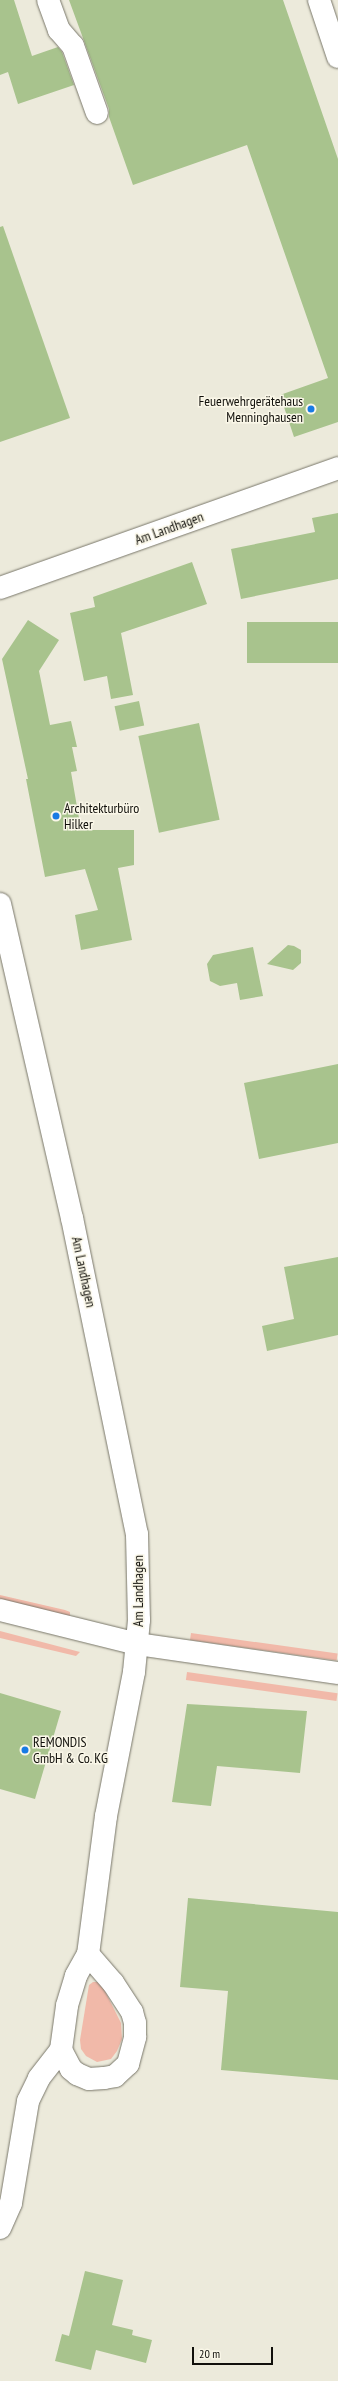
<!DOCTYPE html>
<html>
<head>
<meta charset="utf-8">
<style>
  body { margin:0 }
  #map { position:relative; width:338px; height:2381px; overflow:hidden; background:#eceadb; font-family:"PT Sans Narrow",sans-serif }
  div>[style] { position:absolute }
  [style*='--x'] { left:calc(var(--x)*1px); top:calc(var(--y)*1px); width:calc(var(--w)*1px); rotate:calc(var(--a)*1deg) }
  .green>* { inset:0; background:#f1b9a9; transform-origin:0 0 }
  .building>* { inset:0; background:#a8c38d; transform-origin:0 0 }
  .roads { filter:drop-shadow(0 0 1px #79776a) drop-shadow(0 0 1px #79776a) }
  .minor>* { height:22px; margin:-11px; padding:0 11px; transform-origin:11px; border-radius:11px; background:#fff }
  .dots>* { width:11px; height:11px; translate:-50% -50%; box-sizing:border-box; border:2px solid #faf7e8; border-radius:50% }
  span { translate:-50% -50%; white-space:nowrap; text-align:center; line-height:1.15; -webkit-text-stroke:3px #faf7e8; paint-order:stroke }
  .poi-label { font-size:14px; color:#11100b }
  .right { translate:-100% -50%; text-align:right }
  .left { translate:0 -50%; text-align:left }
  .street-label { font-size:14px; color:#11100b }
  .scale { position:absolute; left:192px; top:2347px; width:81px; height:18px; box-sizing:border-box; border:2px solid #11100b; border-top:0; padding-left:5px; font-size:12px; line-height:14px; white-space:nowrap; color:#11100b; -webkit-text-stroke:3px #faf7e8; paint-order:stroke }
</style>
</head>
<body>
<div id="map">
  <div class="green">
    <div style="clip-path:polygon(0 1595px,65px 1610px,70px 1612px,70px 1617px,0 1602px)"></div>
    <div style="clip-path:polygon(0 1631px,42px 1642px,80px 1652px,76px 1656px,0 1638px)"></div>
    <div style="left:191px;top:1633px;width:148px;height:7px;rotate:8deg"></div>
    <div style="left:187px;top:1672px;width:152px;height:8px;rotate:8deg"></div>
    <div style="clip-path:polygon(93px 1982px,98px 1982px,102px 1985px,121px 2023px,122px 2039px,117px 2051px,111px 2059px,97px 2062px,86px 2056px,81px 2049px,80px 2040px,89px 1985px)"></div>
  </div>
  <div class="building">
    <div style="clip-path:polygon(0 0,14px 0,32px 56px,58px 47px,62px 52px,74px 85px,18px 104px,8px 72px,0 75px)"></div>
    <div style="clip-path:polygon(69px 0,283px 0,338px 159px,338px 422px,294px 437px,280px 395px,328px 378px,247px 145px,133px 185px,109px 117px,109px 109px)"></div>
    <div style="clip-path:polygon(3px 226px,70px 418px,0 442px,0 227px)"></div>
    <div style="clip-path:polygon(338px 513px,338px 579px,241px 599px,231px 549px,315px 532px,312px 518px)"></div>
    <div style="clip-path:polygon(192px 562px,207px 604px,121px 633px,133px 695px,111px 699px,107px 676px,84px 681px,70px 613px,95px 607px,93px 597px)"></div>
    <div style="clip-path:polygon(28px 620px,59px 640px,39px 671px,50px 725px,71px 721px,77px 747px,72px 747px,77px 771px,71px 772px,81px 830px,134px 830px,134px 865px,118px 868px,132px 940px,81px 950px,75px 915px,98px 910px,85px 869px,45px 877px,26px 779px,28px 779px,2px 659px)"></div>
    <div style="left:338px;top:622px;width:41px;height:91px;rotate:90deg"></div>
    <div style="left:139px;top:701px;width:25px;height:25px;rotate:78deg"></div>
    <div style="left:199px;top:723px;width:99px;height:62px;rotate:78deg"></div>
    <div style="clip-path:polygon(288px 945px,294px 946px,301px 950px,301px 963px,293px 970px,267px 964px)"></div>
    <div style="clip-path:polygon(253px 947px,263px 996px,240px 1000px,237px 983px,220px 986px,210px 981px,207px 964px,213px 955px)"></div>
    <div style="clip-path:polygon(338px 1064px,338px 1143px,259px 1159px,244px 1083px)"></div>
    <div style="clip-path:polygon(338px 1257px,338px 1335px,267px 1351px,262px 1326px,294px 1319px,284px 1267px)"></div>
    <div style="clip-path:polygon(0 1693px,61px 1711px,35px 1799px,0 1789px)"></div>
    <div style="clip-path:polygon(187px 1704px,307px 1711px,300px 1773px,217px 1766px,211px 1806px,172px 1802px)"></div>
    <div style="clip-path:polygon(188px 1898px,338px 1912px,338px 2080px,221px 2070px,228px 1991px,180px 1987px)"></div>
    <div style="clip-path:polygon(85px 2271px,123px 2280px,112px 2325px,133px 2330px,132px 2335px,152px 2340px,146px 2363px,96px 2350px,91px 2370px,55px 2361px,62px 2334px,69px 2336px)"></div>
  </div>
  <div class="roads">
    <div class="minor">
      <div style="--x:48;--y:0;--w:32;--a:70"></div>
      <div style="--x:59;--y:30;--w:21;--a:49"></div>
      <div style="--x:73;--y:46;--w:71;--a:70.3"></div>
      <div style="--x:319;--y:0;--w:60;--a:71.6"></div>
      <div style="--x:0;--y:588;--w:359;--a:-19.5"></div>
      <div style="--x:0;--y:904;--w:322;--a:77.1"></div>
      <div style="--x:72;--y:1218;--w:323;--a:78.4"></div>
      <div style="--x:137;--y:1534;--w:86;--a:88.7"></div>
      <div style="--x:139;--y:1620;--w:52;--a:95.5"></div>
      <div style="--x:134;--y:1672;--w:147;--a:101"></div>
      <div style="--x:106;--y:1816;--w:139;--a:97.4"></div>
      <div style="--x:88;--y:1954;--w:25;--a:119"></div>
      <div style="--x:76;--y:1976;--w:31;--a:107"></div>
      <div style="--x:67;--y:2006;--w:44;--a:97.8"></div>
      <div style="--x:61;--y:2050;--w:21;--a:62"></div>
      <div style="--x:71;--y:2069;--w:8;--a:40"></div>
      <div style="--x:77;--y:2074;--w:13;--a:23"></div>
      <div style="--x:89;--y:2079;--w:15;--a:-4"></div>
      <div style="--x:104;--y:2078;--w:11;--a:-10"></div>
      <div style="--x:115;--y:2076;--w:18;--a:-43"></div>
      <div style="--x:128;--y:2064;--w:28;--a:-75"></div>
      <div style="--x:135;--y:2037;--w:14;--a:-90"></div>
      <div style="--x:135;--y:2023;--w:11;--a:-105"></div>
      <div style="--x:132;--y:2012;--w:35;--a:-123"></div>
      <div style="--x:113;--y:1983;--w:38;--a:-131"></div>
      <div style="--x:0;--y:1610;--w:141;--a:13.9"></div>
      <div style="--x:137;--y:1644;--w:203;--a:8.2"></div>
      <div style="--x:0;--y:2228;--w:27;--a:-66"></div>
      <div style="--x:11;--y:2203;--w:103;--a:-80.5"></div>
      <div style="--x:28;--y:2101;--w:25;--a:-64"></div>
      <div style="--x:39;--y:2078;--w:36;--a:-52"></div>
    </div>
  </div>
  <div class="dots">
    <div style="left:311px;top:409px;background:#187be4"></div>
    <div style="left:56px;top:816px;background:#187be4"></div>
    <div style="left:25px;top:1750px;background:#187be4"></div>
  </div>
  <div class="poi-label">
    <span class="right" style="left:303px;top:409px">Feuerwehrgerätehaus<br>Menninghausen</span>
    <span class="left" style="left:64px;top:816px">Architekturbüro<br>Hilker</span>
    <span class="left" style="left:33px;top:1750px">REMONDIS<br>GmbH &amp; Co. KG</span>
  </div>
  <div class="street-label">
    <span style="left:169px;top:528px;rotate:-20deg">Am Landhagen</span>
    <span style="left:84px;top:1272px;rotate:78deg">Am Landhagen</span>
    <span style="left:138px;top:1591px;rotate:-90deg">Am Landhagen</span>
  </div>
  <div class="scale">20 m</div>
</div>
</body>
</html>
